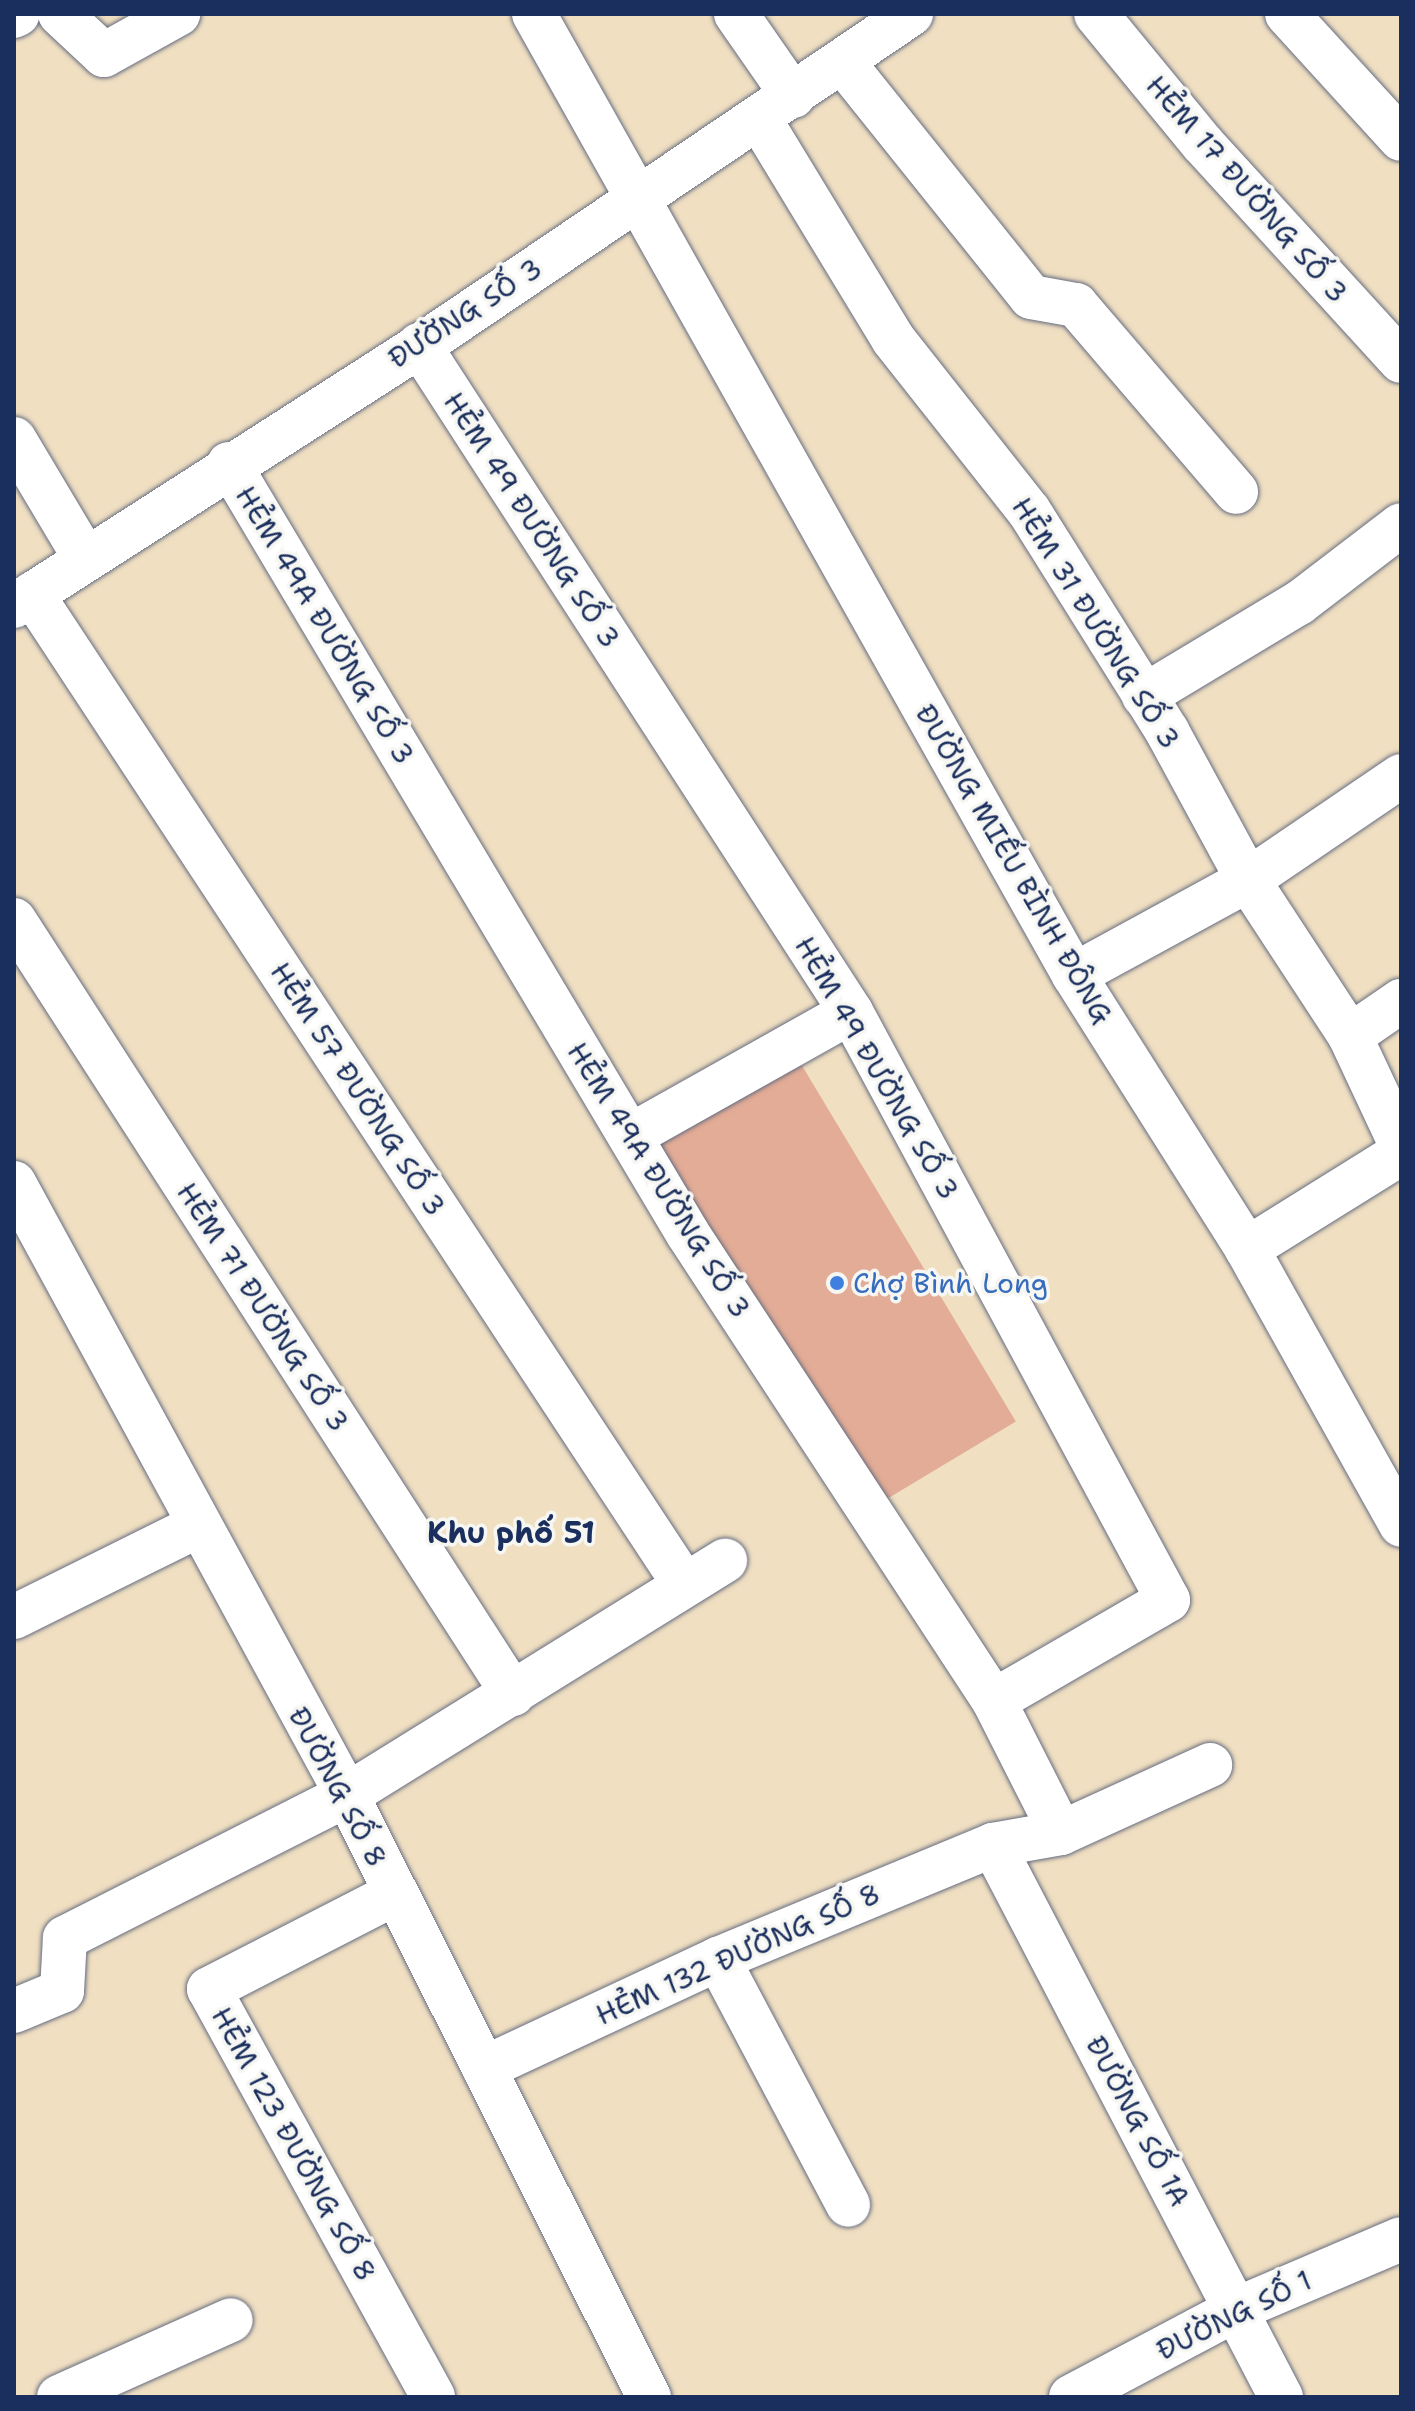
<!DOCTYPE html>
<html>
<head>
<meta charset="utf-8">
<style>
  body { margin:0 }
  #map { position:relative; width:1415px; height:2411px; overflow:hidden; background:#f0dfc1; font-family:"Shantell Sans",sans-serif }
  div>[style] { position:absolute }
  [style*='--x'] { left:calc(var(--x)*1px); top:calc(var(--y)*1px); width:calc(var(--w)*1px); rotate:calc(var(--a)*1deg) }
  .building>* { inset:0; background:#e3ac96; transform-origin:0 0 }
  .roads { filter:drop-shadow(0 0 2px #666d81) drop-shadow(0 0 2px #666d81) }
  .minor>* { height:44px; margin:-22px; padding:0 22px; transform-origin:22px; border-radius:22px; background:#fff }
  .dots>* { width:22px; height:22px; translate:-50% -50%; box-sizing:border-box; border:4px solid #f6f6f2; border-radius:50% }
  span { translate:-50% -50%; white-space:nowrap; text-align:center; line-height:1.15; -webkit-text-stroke:7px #f6f6f2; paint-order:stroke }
  .street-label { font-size:28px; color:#1b2f5e }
  .shop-label { font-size:28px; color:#366cbe }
  .left { translate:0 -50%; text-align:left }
  .neighbourhood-label { font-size:30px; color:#1b2f5e; font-weight:700 }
  .frame { position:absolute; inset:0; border:16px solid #1b2f5e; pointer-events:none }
</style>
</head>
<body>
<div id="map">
  <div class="building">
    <div style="left:798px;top:1059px;width:423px;height:167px;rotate:59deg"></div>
  </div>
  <div class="roads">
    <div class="minor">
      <div style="--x:60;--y:14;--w:60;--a:43"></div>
      <div style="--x:104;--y:55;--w:85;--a:-29"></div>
      <div style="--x:534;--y:14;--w:1102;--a:60.67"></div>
      <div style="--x:1074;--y:975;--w:324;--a:57.7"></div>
      <div style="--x:1247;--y:1249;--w:316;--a:60.8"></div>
      <div style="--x:736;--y:14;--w:100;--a:55.2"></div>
      <div style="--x:1096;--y:14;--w:167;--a:50.6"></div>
      <div style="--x:1202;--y:143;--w:295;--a:47.6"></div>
      <div style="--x:1287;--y:14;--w:169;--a:47.6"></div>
      <div style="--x:14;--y:16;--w:4;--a:-27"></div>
      <div style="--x:842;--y:61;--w:302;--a:51.3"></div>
      <div style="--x:1031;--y:297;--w:46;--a:10.1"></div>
      <div style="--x:1076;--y:305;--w:246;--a:49.4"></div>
      <div style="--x:760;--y:120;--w:256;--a:58.7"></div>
      <div style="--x:893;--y:339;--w:219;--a:51.7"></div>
      <div style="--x:1029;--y:511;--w:260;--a:57.9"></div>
      <div style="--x:1167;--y:731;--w:170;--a:61.5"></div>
      <div style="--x:1248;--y:880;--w:186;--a:56.8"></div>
      <div style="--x:1350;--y:1036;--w:120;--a:64.9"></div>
      <div style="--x:419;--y:345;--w:795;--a:57.07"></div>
      <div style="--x:851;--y:1012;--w:668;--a:61.67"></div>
      <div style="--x:1168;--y:1600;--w:201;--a:149.9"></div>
      <div style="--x:14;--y:439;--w:139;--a:59.2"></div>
      <div style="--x:229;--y:464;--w:896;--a:59.2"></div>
      <div style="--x:688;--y:1234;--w:558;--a:56.77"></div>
      <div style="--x:994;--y:1701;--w:148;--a:63.1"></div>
      <div style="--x:1061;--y:1833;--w:69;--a:170"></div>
      <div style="--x:993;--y:1845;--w:298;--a:157.5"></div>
      <div style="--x:718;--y:1959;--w:258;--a:155"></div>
      <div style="--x:32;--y:594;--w:1185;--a:56.63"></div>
      <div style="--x:14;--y:606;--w:500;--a:-32.67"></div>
      <div style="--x:435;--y:336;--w:575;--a:-34.08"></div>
      <div style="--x:1144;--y:696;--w:181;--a:-31"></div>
      <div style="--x:1299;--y:603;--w:128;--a:-37.4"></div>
      <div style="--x:14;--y:920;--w:921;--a:57.19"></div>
      <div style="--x:1074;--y:975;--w:198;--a:-28.6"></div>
      <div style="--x:1248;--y:880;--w:185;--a:-34.2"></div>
      <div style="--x:1350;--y:1036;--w:62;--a:-34.5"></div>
      <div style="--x:630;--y:1136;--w:253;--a:-29.3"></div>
      <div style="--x:14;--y:1183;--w:697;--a:61.45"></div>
      <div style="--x:347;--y:1795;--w:674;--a:63.36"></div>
      <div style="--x:1247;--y:1249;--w:181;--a:-31.9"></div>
      <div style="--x:14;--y:1617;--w:202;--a:-26.4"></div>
      <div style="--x:1061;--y:1833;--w:164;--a:-24.5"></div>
      <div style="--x:993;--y:1845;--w:623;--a:62.45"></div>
      <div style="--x:394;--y:1894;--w:208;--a:152.8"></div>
      <div style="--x:209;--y:1989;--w:465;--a:61.2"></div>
      <div style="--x:718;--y:1959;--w:278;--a:62.1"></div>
      <div style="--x:14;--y:2011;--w:52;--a:-22.6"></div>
      <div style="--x:62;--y:1991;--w:53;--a:-86.8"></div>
      <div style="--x:65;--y:1938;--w:316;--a:-26.9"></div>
      <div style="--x:347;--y:1795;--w:445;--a:-31.8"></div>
      <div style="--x:59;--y:2397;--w:188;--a:-24.1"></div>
      <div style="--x:1071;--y:2397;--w:188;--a:-27.9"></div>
      <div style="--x:1237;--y:2309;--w:178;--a:-23.1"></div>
    </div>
  </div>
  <div class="dots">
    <div style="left:837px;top:1283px;background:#3f7fe0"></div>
  </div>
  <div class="street-label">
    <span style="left:1247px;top:189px;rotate:49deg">HẺM 17 ĐƯỜNG SỐ 3</span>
    <span style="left:465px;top:313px;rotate:-33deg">ĐƯỜNG SỐ 3</span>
    <span style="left:532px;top:520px;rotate:57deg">HẺM 49 ĐƯỜNG SỐ 3</span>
    <span style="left:1096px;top:623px;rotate:58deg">HẺM 31 ĐƯỜNG SỐ 3</span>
    <span style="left:325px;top:625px;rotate:59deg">HẺM 49A ĐƯỜNG SỐ 3</span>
    <span style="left:1014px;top:864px;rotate:60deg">ĐƯỜNG MIẾU BÌNH ĐÔNG</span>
    <span style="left:877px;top:1068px;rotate:60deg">HẺM 49 ĐƯỜNG SỐ 3</span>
    <span style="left:358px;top:1089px;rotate:57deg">HẺM 57 ĐƯỜNG SỐ 3</span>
    <span style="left:659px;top:1180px;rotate:58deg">HẺM 49A ĐƯỜNG SỐ 3</span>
    <span style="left:263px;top:1307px;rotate:57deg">HẺM 71 ĐƯỜNG SỐ 3</span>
    <span style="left:338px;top:1787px;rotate:62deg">ĐƯỜNG SỐ 8</span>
    <span style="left:738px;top:1954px;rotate:-24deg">HẺM 132 ĐƯỜNG SỐ 8</span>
    <span style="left:1138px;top:2121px;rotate:62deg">ĐƯỜNG SỐ 1A</span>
    <span style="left:294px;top:2144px;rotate:61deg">HẺM 123 ĐƯỜNG SỐ 8</span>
    <span style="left:1234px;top:2315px;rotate:-26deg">ĐƯỜNG SỐ 1</span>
  </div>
  <div class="shop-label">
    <span class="left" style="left:853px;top:1283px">Chợ Bình Long</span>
  </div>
  <div class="neighbourhood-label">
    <span style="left:511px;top:1533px">Khu phố 51</span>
  </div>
  <div class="frame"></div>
</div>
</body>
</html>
